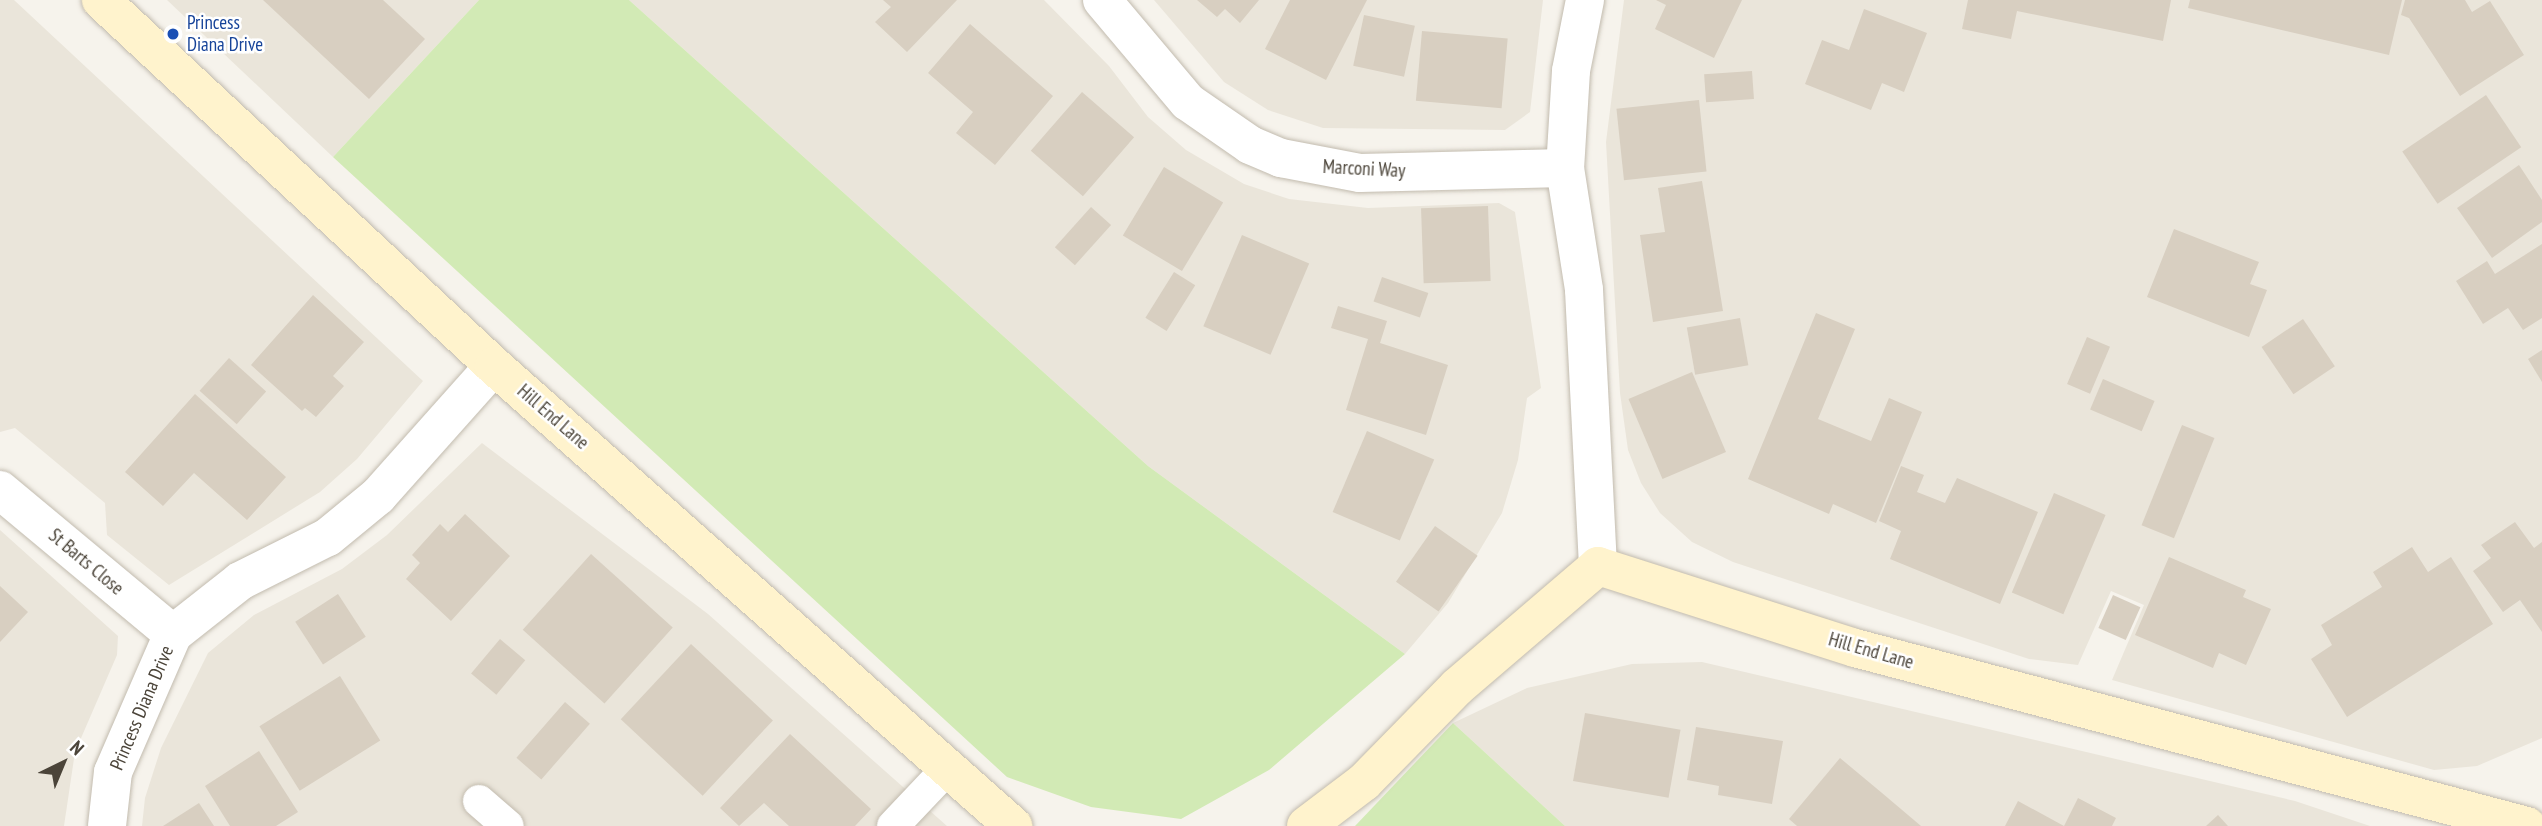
<!DOCTYPE html>
<html>
<head>
<meta charset="utf-8">
<style>
  body { margin:0 }
  #map { position:relative; width:2542px; height:826px; overflow:hidden; background:#f6f3ec; font-family:"PT Sans Narrow",sans-serif }
  div>[style] { position:absolute }
  [style*='--x'] { left:calc(var(--x)*1px); top:calc(var(--y)*1px); width:calc(var(--w)*1px); rotate:calc(var(--a)*1deg) }
  .residential>* { inset:0; background:#eae5da }
  .green>* { inset:0; background:#d2eab5 }
  .building>* { inset:0; background:#d8cfc1; transform-origin:0 0 }
  .roads { filter:drop-shadow(0 0 2px #c2bbae) drop-shadow(0 0 2px #c2bbae) }
  .lane>* { height:32px; margin:-16px; padding:0 16px; transform-origin:16px; border-radius:16px; background:#fff }
  .street>* { height:38px; margin:-19px; padding:0 19px; transform-origin:19px; border-radius:19px; background:#fff }
  .secondary>* { height:38px; margin:-19px; padding:0 19px; transform-origin:19px; border-radius:19px; background:#fff3cd }
  .dots>* { width:19px; height:19px; translate:-50% -50%; box-sizing:border-box; border:4px solid #fff; border-radius:50% }
  span { translate:-50% -50%; white-space:nowrap; text-align:center; line-height:1.15; -webkit-text-stroke:5px #fff; paint-order:stroke }
  .transit-label { font-size:19px; color:#164399 }
  .left { translate:0 -50%; text-align:left }
  .street-label { font-size:19px; color:#4b4439 }
  .north { position:absolute; left:28px; top:728px; width:70px; height:70px; -webkit-text-stroke:5px #fff; paint-order:stroke; rotate:43deg; font-size:19px; font-weight:700; line-height:28px; text-align:center; color:#4b4439 }
  .north::after { content:''; display:block; margin:auto; width:24px; height:32px; background:#4b4439; clip-path:polygon(50% 0,100% 100%,50% 72%,0 100%) }
</style>
</head>
<body>
<div id="map">
  <div class="residential">
    <div style="clip-path:polygon(0 0,14px 0,423px 381px,357px 459px,320px 492px,169px 585px,107px 535px,105px 503px,15px 428px,0 432px)"></div>
    <div style="clip-path:polygon(167px 0,479px 0,333px 157px)"></div>
    <div style="clip-path:polygon(629px 0,1044px 0,1109px 66px,1148px 117px,1186px 150px,1244px 184px,1289px 199px,1368px 208px,1499px 203px,1515px 212px,1541px 388px,1527px 398px,1518px 460px,1502px 513px,1448px 603px,1405px 654px,1148px 466px)"></div>
    <div style="clip-path:polygon(1154px 0,1543px 0,1530px 112px,1505px 130px,1323px 128px,1268px 110px,1224px 82px)"></div>
    <div style="clip-path:polygon(1624px 0,2542px 0,2542px 738px,2477px 766px,2434px 770px,2112px 680px,2144px 605px,2111px 591px,2078px 665px,2029px 659px,1733px 562px,1692px 542px,1660px 513px,1641px 483px,1628px 450px,1620px 393px,1606px 142px)"></div>
    <div style="clip-path:polygon(482px 443px,708px 614px,947px 826px,142px 826px,145px 798px,161px 748px,208px 653px,254px 615px,342px 569px,387px 535px)"></div>
    <div style="clip-path:polygon(0 530px,118px 636px,117px 655px,75px 752px,64px 826px,0 826px)"></div>
    <div style="clip-path:polygon(1702px 662px,2295px 801px,2370px 826px,1565px 826px,1453px 723px,1527px 688px,1632px 664px)"></div>
  </div>
  <div class="green">
    <div style="clip-path:polygon(479px 0,629px 0,1148px 466px,1405px 654px,1269px 770px,1181px 819px,1091px 807px,1007px 777px,333px 157px)"></div>
    <div style="clip-path:polygon(1453px 723px,1565px 826px,1355px 826px)"></div>
  </div>
  <div class="building">
    <div style="clip-path:polygon(263px 0,383px 0,425px 39px,369px 99px)"></div>
    <div style="clip-path:polygon(883px 0,957px 0,907px 52px,875px 22px,891px 7px)"></div>
    <div style="clip-path:polygon(1197px 0,1259px 0,1240px 23px,1225px 9px,1217px 17px)"></div>
    <div style="clip-path:polygon(1290px 0,1367px 0,1326px 80px,1265px 49px)"></div>
    <div style="clip-path:polygon(1656px 0,1742px 0,1714px 58px,1655px 29px,1666px 5px)"></div>
    <div style="clip-path:polygon(1968px 0,2171px 0,2163px 41px,2017px 11px,2011px 39px,1962px 29px)"></div>
    <div style="clip-path:polygon(2190px 0,2402px 0,2389px 55px,2188px 8px)"></div>
    <div style="clip-path:polygon(2405px 0,2465px 0,2472px 12px,2490px 1px,2524px 55px,2460px 96px,2409px 18px,2401px 15px)"></div>
    <div style="clip-path:polygon(1864px 9px,1927px 33px,1904px 92px,1882px 83px,1871px 110px,1805px 84px,1822px 40px,1849px 50px)"></div>
    <div style="left:1364px;top:15px;width:52px;height:52px;rotate:12deg"></div>
    <div style="clip-path:polygon(970px 24px,1053px 96px,995px 165px,956px 133px,973px 112px,928px 73px)"></div>
    <div style="left:1422px;top:31px;width:86px;height:70px;rotate:5deg"></div>
    <div style="left:1752px;top:71px;width:28px;height:48px;rotate:86deg"></div>
    <div style="left:1082px;top:92px;width:69px;height:78px;rotate:41deg"></div>
    <div style="left:2486px;top:95px;width:63px;height:101px;rotate:56deg"></div>
    <div style="left:1699px;top:100px;width:72px;height:83px;rotate:84deg"></div>
    <div style="clip-path:polygon(2519px 165px,2542px 200px,2542px 222px,2492px 258px,2457px 208px)"></div>
    <div style="left:1164px;top:167px;width:69px;height:80px;rotate:31deg"></div>
    <div style="clip-path:polygon(1702px 181px,1723px 311px,1653px 322px,1640px 235px,1665px 232px,1658px 188px)"></div>
    <div style="left:1488px;top:206px;width:75px;height:67px;rotate:88deg"></div>
    <div style="left:1091px;top:207px;width:27px;height:54px;rotate:42deg"></div>
    <div style="clip-path:polygon(2174px 229px,2259px 262px,2250px 284px,2267px 290px,2249px 337px,2147px 297px)"></div>
    <div style="left:1242px;top:235px;width:73px;height:99px;rotate:23deg"></div>
    <div style="clip-path:polygon(2542px 244px,2542px 318px,2523px 330px,2508px 308px,2483px 324px,2456px 281px,2487px 261px,2495px 274px)"></div>
    <div style="left:1174px;top:272px;width:25px;height:54px;rotate:32deg"></div>
    <div style="left:1382px;top:277px;width:49px;height:26px;rotate:19deg"></div>
    <div style="clip-path:polygon(313px 295px,364px 342px,333px 376px,344px 386px,316px 417px,305px 408px,302px 411px,251px 365px)"></div>
    <div style="clip-path:polygon(1338px 306px,1387px 321px,1380px 343px,1448px 365px,1426px 435px,1346px 410px,1368px 339px,1331px 328px)"></div>
    <div style="clip-path:polygon(1816px 313px,1855px 329px,1818px 419px,1871px 441px,1889px 398px,1922px 412px,1876px 523px,1833px 504px,1829px 514px,1748px 479px)"></div>
    <div style="left:1740px;top:318px;width:48px;height:54px;rotate:80deg"></div>
    <div style="left:2303px;top:319px;width:57px;height:50px;rotate:56deg"></div>
    <div style="left:2087px;top:337px;width:25px;height:51px;rotate:23deg"></div>
    <div style="clip-path:polygon(2542px 350px,2542px 382px,2528px 359px)"></div>
    <div style="left:229px;top:358px;width:50px;height:44px;rotate:42deg"></div>
    <div style="left:1692px;top:372px;width:87px;height:69px;rotate:67deg"></div>
    <div style="left:2103px;top:379px;width:56px;height:33px;rotate:23deg"></div>
    <div style="clip-path:polygon(195px 394px,286px 477px,247px 520px,194px 473px,163px 506px,125px 472px)"></div>
    <div style="left:2182px;top:425px;width:35px;height:108px;rotate:22deg"></div>
    <div style="left:1367px;top:431px;width:73px;height:88px;rotate:23deg"></div>
    <div style="clip-path:polygon(1901px 466px,1924px 475px,1917px 492px,1945px 503px,1957px 478px,2038px 512px,2000px 604px,1890px 559px,1901px 531px,1879px 521px)"></div>
    <div style="left:2054px;top:493px;width:56px;height:108px;rotate:23deg"></div>
    <div style="clip-path:polygon(465px 514px,510px 556px,451px 621px,406px 579px,420px 563px,412px 555px,440px 524px,448px 532px)"></div>
    <div style="clip-path:polygon(2515px 522px,2534px 548px,2542px 542px,2542px 632px,2520px 600px,2503px 612px,2473px 571px,2491px 558px,2481px 545px)"></div>
    <div style="left:1435px;top:526px;width:52px;height:68px;rotate:35deg"></div>
    <div style="clip-path:polygon(2412px 547px,2428px 572px,2451px 557px,2493px 624px,2347px 717px,2311px 659px,2332px 645px,2321px 625px,2382px 587px,2373px 572px)"></div>
    <div style="left:591px;top:554px;width:110px;height:102px;rotate:42deg"></div>
    <div style="clip-path:polygon(2169px 557px,2246px 590px,2243px 597px,2271px 609px,2246px 665px,2219px 653px,2213px 668px,2135px 635px)"></div>
    <div style="clip-path:polygon(0 586px,28px 612px,0 642px)"></div>
    <div style="left:338px;top:594px;width:51px;height:51px;rotate:57deg"></div>
    <div style="left:2113px;top:595px;width:30px;height:36px;rotate:24deg"></div>
    <div style="left:500px;top:639px;width:33px;height:45px;rotate:40deg"></div>
    <div style="left:691px;top:644px;width:112px;height:103px;rotate:43deg"></div>
    <div style="left:340px;top:676px;width:76px;height:95px;rotate:58deg"></div>
    <div style="left:565px;top:702px;width:33px;height:74px;rotate:41deg"></div>
    <div style="left:1585px;top:713px;width:97px;height:69px;rotate:10deg"></div>
    <div style="clip-path:polygon(1696px 727px,1783px 741px,1772px 804px,1718px 795px,1719px 786px,1687px 780px)"></div>
    <div style="clip-path:polygon(790px 734px,871px 809px,855px 826px,789px 826px,764px 803px,739px 826px,720px 808px)"></div>
    <div style="clip-path:polygon(259px 751px,298px 812px,276px 826px,230px 826px,205px 786px)"></div>
    <div style="clip-path:polygon(1840px 758px,1882px 793px,1921px 826px,1797px 826px,1789px 819px)"></div>
    <div style="clip-path:polygon(2078px 798px,2116px 818px,2112px 826px,2005px 826px,2018px 801px,2064px 826px)"></div>
    <div style="clip-path:polygon(199px 803px,214px 826px,163px 826px)"></div>
    <div style="clip-path:polygon(2218px 815px,2228px 826px,2206px 826px)"></div>
  </div>
  <div class="roads">
    <div class="lane">
      <div style="--x:479;--y:801;--w:38;--a:41"></div>
      <div style="--x:893;--y:826;--w:77;--a:-46.6"></div>
    </div>
    <div class="street">
      <div style="--x:1102;--y:0;--w:133;--a:49.9"></div>
      <div style="--x:1188;--y:102;--w:75;--a:34.7"></div>
      <div style="--x:1250;--y:145;--w:34;--a:23"></div>
      <div style="--x:1281;--y:158;--w:80;--a:10.8"></div>
      <div style="--x:1360;--y:173;--w:205;--a:-1.4"></div>
      <div style="--x:1585;--y:0;--w:72;--a:101.2"></div>
      <div style="--x:1571;--y:71;--w:97;--a:93.5"></div>
      <div style="--x:1565;--y:168;--w:123;--a:81.1"></div>
      <div style="--x:1584;--y:290;--w:276;--a:87.1"></div>
      <div style="--x:0;--y:490;--w:225;--a:39.8"></div>
      <div style="--x:107;--y:826;--w:54;--a:-83.7"></div>
      <div style="--x:113;--y:772;--w:150;--a:-66.5"></div>
      <div style="--x:173;--y:634;--w:85;--a:-38.3"></div>
      <div style="--x:240;--y:581;--w:98;--a:-26.6"></div>
      <div style="--x:328;--y:537;--w:65;--a:-39.4"></div>
      <div style="--x:378;--y:496;--w:174;--a:-48.3"></div>
    </div>
    <div class="secondary">
      <div style="--x:101;--y:0;--w:537;--a:42.96"></div>
      <div style="--x:494;--y:366;--w:694;--a:41.55"></div>
      <div style="--x:1306;--y:826;--w:73;--a:-37.2"></div>
      <div style="--x:1364;--y:782;--w:133;--a:-45.6"></div>
      <div style="--x:1457;--y:687;--w:186;--a:-40.6"></div>
      <div style="--x:1598;--y:566;--w:270;--a:17.7"></div>
      <div style="--x:1855;--y:648;--w:695;--a:14.84"></div>
    </div>
  </div>
  <div class="dots">
    <div style="left:173px;top:34px;background:#1a4fb4"></div>
  </div>
  <div class="transit-label">
    <span class="left" style="left:187px;top:34px">Princess<br>Diana Drive</span>
  </div>
  <div class="street-label">
    <span style="left:1364px;top:169px;rotate:3deg">Marconi Way</span>
    <span style="left:553px;top:417px;rotate:41deg">Hill End Lane</span>
    <span style="left:86px;top:562px;rotate:40deg">St Barts Close</span>
    <span style="left:1871px;top:651px;rotate:16deg">Hill End Lane</span>
    <span style="left:142px;top:708px;rotate:-67deg">Princess Diana Drive</span>
  </div>
  <div class="north">N</div>
</div>
</body>
</html>
